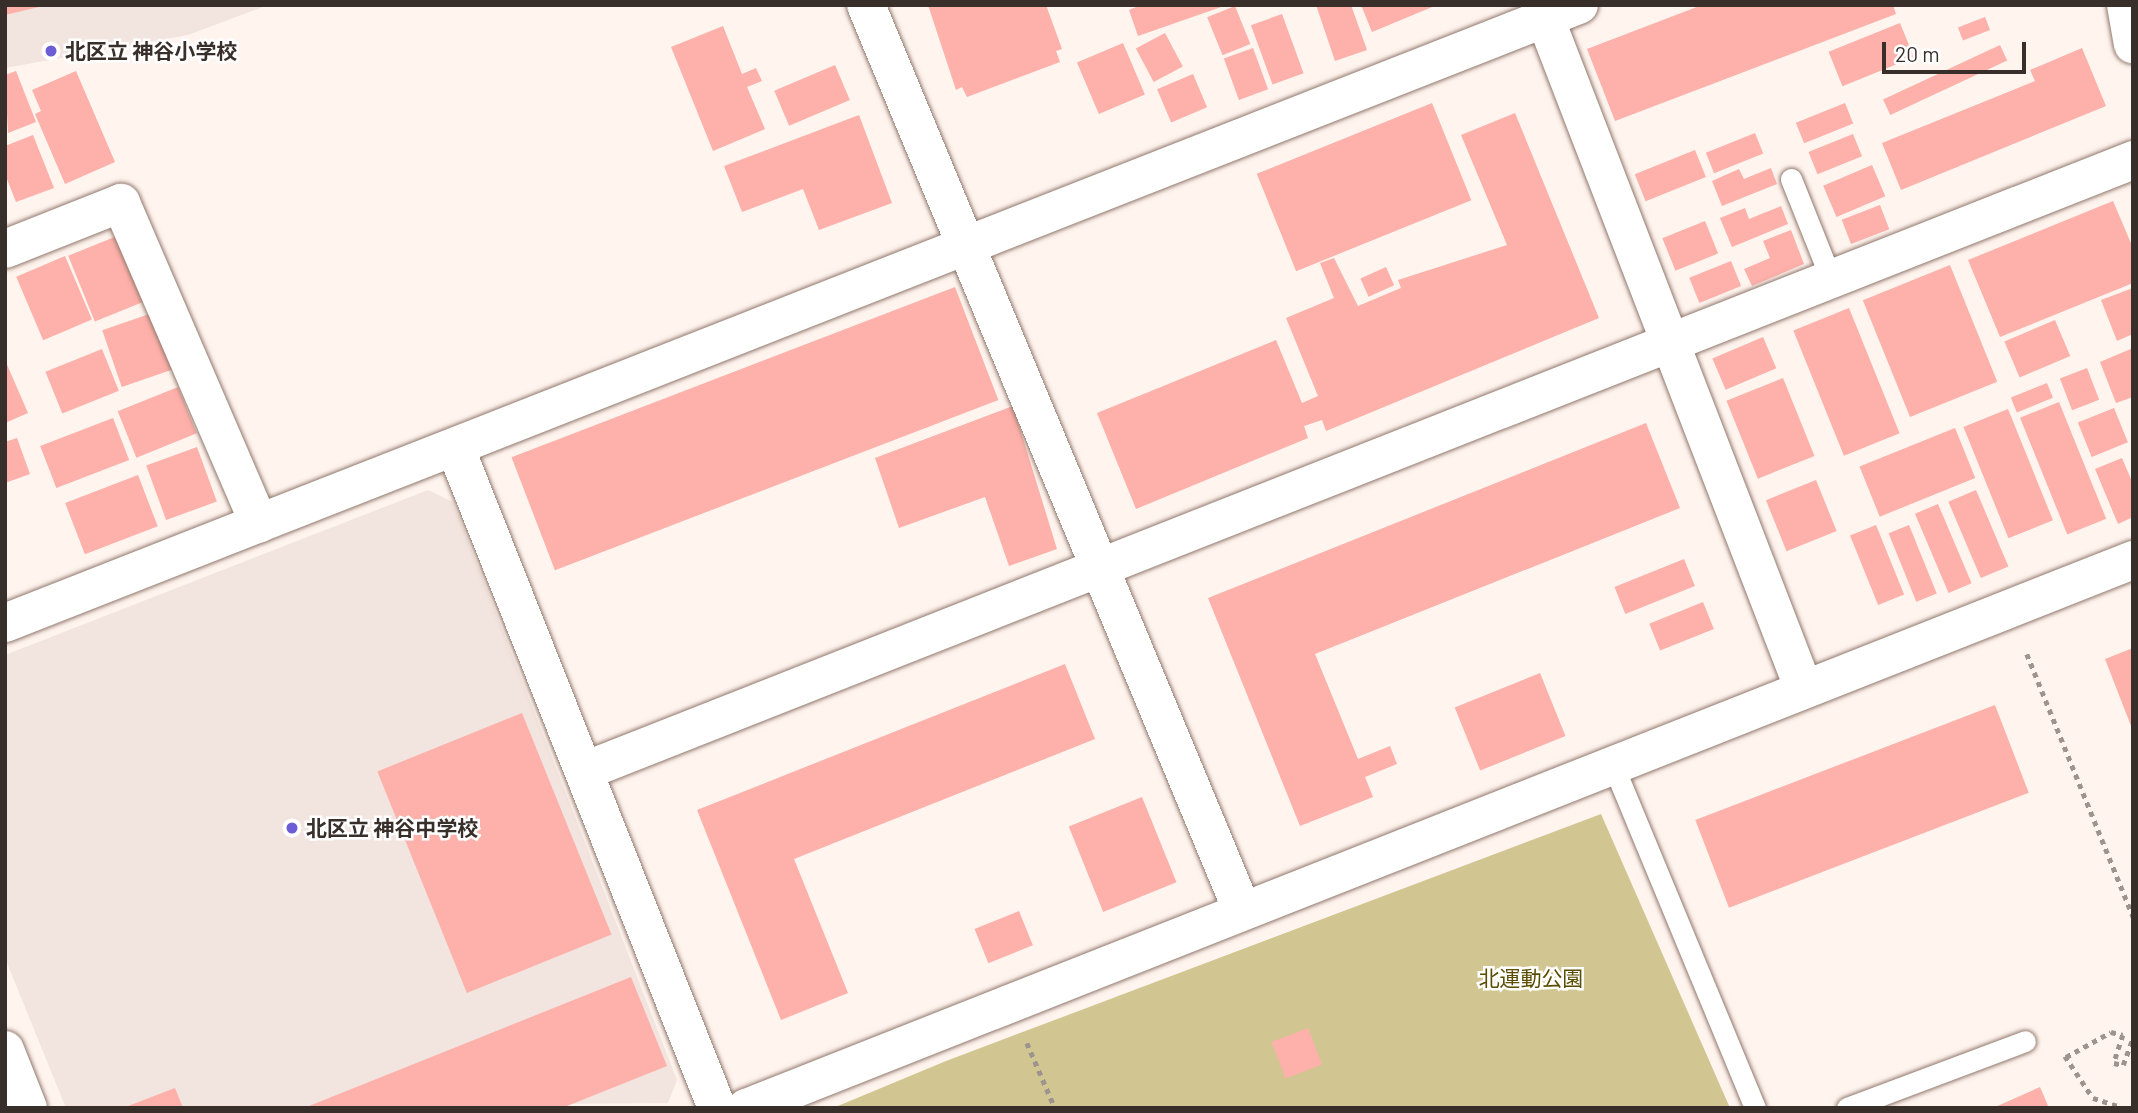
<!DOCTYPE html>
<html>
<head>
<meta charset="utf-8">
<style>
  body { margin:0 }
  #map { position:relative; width:2138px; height:1113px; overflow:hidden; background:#fff4ee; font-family:Barlow,"Noto Sans JP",sans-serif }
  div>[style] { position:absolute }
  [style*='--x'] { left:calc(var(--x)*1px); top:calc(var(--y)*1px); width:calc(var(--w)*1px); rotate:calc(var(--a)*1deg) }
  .built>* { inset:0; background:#f2e4de }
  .green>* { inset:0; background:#d1c691 }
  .building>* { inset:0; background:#feb0aa; transform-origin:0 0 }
  .path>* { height:4.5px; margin-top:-2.25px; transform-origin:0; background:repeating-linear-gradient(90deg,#9e948e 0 5px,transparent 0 10px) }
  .roads { filter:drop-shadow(0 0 2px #90786c) drop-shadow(0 0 2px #90786c) }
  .lane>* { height:21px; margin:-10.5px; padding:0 10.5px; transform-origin:10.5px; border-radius:10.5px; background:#fff }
  .street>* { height:38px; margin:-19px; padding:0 19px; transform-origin:19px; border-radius:19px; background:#fff }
  .secondary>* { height:38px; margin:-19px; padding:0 19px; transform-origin:19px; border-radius:19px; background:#fff }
  .dots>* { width:19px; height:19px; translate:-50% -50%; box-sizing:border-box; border:4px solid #fff; border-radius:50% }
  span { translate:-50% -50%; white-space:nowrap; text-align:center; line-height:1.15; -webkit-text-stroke:5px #fff; paint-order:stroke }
  .poi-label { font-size:21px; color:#392f2a; font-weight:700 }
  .left { translate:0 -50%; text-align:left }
  .park-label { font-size:21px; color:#5a4d00 }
  .frame { position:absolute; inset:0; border:7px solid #392f2a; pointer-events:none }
  .scale { position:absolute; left:1882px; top:42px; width:144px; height:32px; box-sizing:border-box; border:4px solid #392f2a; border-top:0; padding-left:9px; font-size:21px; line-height:24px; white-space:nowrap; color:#392f2a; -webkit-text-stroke:5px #fff; paint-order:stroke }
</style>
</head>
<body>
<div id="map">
  <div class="built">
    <div style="clip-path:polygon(5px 5px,268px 5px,188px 35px,5px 68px)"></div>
    <div style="clip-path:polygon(428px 490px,453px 502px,677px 1080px,668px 1103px,66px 1108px,5px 958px,5px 655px)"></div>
  </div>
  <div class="green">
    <div style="clip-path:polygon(1601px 814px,1730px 1108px,833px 1108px,946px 1061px)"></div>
  </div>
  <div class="building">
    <div style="clip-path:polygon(5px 5px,43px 5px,43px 6px,5px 15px)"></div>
    <div style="clip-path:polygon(928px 5px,1046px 5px,1062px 49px,1056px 51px,1060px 62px,967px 97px,962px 87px,956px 90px)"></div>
    <div style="clip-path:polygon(1141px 5px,1224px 5px,1224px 6px,1138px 36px,1129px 10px)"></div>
    <div style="clip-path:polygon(1316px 5px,1351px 5px,1367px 50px,1335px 61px)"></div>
    <div style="clip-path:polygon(1361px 5px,1437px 5px,1372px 32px)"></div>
    <div style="clip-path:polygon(1702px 5px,1893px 5px,1896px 14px,1615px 121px,1587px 49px)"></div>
    <div style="left:1235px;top:6px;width:41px;height:30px;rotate:68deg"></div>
    <div style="left:1282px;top:14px;width:63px;height:33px;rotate:70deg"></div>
    <div style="left:1985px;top:17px;width:14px;height:29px;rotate:69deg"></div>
    <div style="left:1900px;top:23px;width:37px;height:77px;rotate:68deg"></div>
    <div style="clip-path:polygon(723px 26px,742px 74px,756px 68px,762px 81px,747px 87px,765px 129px,713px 151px,671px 47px)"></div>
    <div style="left:1165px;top:33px;width:38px;height:33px;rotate:62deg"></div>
    <div style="left:1123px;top:43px;width:56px;height:50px;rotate:67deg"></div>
    <div style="left:2000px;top:45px;width:17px;height:129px;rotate:65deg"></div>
    <div style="left:1253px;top:48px;width:44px;height:31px;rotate:70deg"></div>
    <div style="clip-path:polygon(2082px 48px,2106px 106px,1901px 190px,1882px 143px,2035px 81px,2030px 70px)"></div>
    <div style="left:835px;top:65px;width:38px;height:66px;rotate:67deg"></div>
    <div style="clip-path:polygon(16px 71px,36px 122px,8px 133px,5px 75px)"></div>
    <div style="clip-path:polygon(76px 71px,115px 162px,65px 184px,35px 114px,41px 111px,32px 90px)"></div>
    <div style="left:1193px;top:74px;width:36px;height:39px;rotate:67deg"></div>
    <div style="left:1432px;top:103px;width:105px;height:189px;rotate:68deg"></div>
    <div style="left:1845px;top:103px;width:22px;height:53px;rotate:68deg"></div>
    <div style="clip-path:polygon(1515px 113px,1599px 318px,1326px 431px,1322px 420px,1304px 426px,1308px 438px,1136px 509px,1097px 413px,1276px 340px,1302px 403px,1318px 396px,1286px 318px,1334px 298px,1320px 263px,1334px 258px,1358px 306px,1401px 288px,1398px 280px,1507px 245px,1461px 135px)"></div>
    <div style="clip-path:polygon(859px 115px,892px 203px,819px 230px,803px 189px,742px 212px,724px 166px)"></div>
    <div style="left:1755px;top:133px;width:22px;height:53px;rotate:68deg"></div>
    <div style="left:1853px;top:134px;width:24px;height:48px;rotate:68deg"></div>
    <div style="clip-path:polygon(33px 135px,54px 188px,16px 202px,5px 174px,5px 146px)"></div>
    <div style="left:1695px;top:150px;width:29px;height:65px;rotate:68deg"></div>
    <div style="left:1872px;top:165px;width:34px;height:53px;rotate:67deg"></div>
    <div style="clip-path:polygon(1771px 168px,1777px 184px,1722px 206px,1712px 181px,1739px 169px,1744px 179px)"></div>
    <div style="clip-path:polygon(2113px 201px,2133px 248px,2133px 283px,2000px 337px,1968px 260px)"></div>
    <div style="left:1880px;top:205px;width:26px;height:41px;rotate:69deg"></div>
    <div style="clip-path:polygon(1781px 206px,1788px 224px,1732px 247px,1720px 218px,1745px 208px,1749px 219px)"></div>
    <div style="left:1705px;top:221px;width:35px;height:46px;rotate:68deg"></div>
    <div style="clip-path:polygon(1791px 230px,1804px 264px,1752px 286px,1744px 269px,1770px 258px,1763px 241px)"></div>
    <div style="left:122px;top:234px;width:71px;height:58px;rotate:68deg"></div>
    <div style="left:65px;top:256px;width:69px;height:53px;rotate:67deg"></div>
    <div style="left:1731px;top:261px;width:27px;height:45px;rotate:68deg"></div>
    <div style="left:1950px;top:265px;width:126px;height:94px;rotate:68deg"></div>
    <div style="left:1386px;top:267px;width:20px;height:28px;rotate:66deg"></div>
    <div style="left:955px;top:287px;width:121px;height:475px;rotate:69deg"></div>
    <div style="clip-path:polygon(2133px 288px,2133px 334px,2117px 341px,2101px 300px)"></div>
    <div style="left:1849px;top:308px;width:135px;height:60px;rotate:68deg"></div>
    <div style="left:158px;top:311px;width:60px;height:59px;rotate:71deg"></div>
    <div style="left:2055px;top:320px;width:39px;height:55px;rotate:67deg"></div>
    <div style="left:1763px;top:337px;width:34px;height:55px;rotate:67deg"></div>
    <div style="clip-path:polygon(2133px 348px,2133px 397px,2116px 403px,2100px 362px)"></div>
    <div style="left:102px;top:349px;width:45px;height:61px;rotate:68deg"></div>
    <div style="clip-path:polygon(5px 360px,28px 413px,5px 423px)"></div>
    <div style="left:2087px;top:368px;width:34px;height:29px;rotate:69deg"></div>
    <div style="left:1783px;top:378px;width:84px;height:61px;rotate:68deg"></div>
    <div style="left:2047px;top:383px;width:16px;height:39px;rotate:68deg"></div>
    <div style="left:178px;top:387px;width:50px;height:65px;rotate:68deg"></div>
    <div style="left:2059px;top:402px;width:126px;height:42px;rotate:68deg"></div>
    <div style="clip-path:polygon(1013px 406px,1057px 549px,1009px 566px,985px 497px,899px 528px,875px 458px)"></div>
    <div style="left:2114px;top:408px;width:37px;height:39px;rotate:68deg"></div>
    <div style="left:2008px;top:409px;width:120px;height:48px;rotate:68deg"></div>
    <div style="left:113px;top:418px;width:45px;height:78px;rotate:69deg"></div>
    <div style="clip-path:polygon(1646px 423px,1680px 508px,1315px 654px,1358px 759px,1390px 746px,1397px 764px,1365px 777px,1373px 797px,1300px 826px,1208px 598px)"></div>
    <div style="left:1955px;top:428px;width:54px;height:103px;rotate:68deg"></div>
    <div style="clip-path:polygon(17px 438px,30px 474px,5px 483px,5px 442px)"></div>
    <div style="left:197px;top:447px;width:58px;height:54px;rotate:70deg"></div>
    <div style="clip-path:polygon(2122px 458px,2133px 484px,2133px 517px,2118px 524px,2095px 469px)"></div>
    <div style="left:138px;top:475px;width:55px;height:78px;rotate:69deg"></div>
    <div style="left:1816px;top:480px;width:55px;height:54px;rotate:68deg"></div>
    <div style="left:1976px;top:490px;width:83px;height:30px;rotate:67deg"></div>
    <div style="left:1938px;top:504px;width:86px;height:25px;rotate:67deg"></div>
    <div style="left:1876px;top:525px;width:75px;height:28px;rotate:68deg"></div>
    <div style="left:1909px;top:525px;width:74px;height:22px;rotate:68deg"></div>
    <div style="left:1684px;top:559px;width:29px;height:75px;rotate:68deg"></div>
    <div style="left:1703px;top:602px;width:29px;height:58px;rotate:68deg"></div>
    <div style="clip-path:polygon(2133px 648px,2133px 731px,2105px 659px)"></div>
    <div style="clip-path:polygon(1065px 664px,1095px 739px,794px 859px,848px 993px,781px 1020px,697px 810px)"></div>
    <div style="left:1540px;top:673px;width:68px;height:92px;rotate:68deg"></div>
    <div style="left:1995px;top:705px;width:94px;height:321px;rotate:69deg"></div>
    <div style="left:522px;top:713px;width:239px;height:156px;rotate:68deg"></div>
    <div style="left:1142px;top:797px;width:92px;height:79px;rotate:68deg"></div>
    <div style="left:1019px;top:911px;width:37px;height:48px;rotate:68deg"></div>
    <div style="clip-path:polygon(631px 977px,667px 1066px,562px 1108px,304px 1108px)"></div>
    <div style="left:1308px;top:1028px;width:39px;height:39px;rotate:69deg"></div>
    <div style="clip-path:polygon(2040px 1087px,2049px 1108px,1993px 1108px)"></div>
    <div style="clip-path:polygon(175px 1088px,183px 1108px,123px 1108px)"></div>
  </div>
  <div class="path">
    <div style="--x:2027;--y:654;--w:284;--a:68"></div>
    <div style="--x:1027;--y:1043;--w:71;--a:66.7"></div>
    <div style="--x:2065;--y:1056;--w:50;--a:56.3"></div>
    <div style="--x:2093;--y:1098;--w:29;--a:18"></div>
    <div style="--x:2066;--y:1057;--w:51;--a:-29.1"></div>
    <div style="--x:2111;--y:1032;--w:12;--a:14"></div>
    <div style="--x:2123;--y:1035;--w:29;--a:108"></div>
    <div style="--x:2114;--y:1063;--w:9;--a:13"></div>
    <div style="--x:2123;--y:1065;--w:29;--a:-70"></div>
  </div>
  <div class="roads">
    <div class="lane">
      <div style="--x:1791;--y:179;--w:108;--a:68.2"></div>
      <div style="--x:1613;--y:765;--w:371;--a:67.5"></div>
      <div style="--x:1847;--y:1108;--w:190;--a:-20.6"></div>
    </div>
    <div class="street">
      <div style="--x:866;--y:5;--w:980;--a:67.44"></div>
      <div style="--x:1540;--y:5;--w:731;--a:68.91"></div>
      <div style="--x:2126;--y:5;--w:40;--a:80"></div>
      <div style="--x:5;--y:249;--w:125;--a:-21.6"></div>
      <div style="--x:121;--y:203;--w:349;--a:66.7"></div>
      <div style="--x:455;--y:447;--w:711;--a:68.38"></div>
      <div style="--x:5;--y:623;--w:1691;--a:-21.44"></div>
      <div style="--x:587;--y:770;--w:1662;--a:-21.53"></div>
    </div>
    <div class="secondary">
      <div style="--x:5;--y:1050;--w:62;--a:68.4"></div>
      <div style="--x:746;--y:1108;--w:1491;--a:-21.56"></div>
    </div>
  </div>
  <div class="dots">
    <div style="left:51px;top:51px;background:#6c5dd6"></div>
    <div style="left:292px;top:828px;background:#6c5dd6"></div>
  </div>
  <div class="poi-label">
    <span class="left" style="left:65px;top:51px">北区立 神谷小学校</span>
    <span class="left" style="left:306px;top:828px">北区立 神谷中学校</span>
  </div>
  <div class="park-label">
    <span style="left:1531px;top:978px">北運動公園</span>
  </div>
  <div class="frame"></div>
  <div class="scale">20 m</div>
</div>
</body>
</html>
